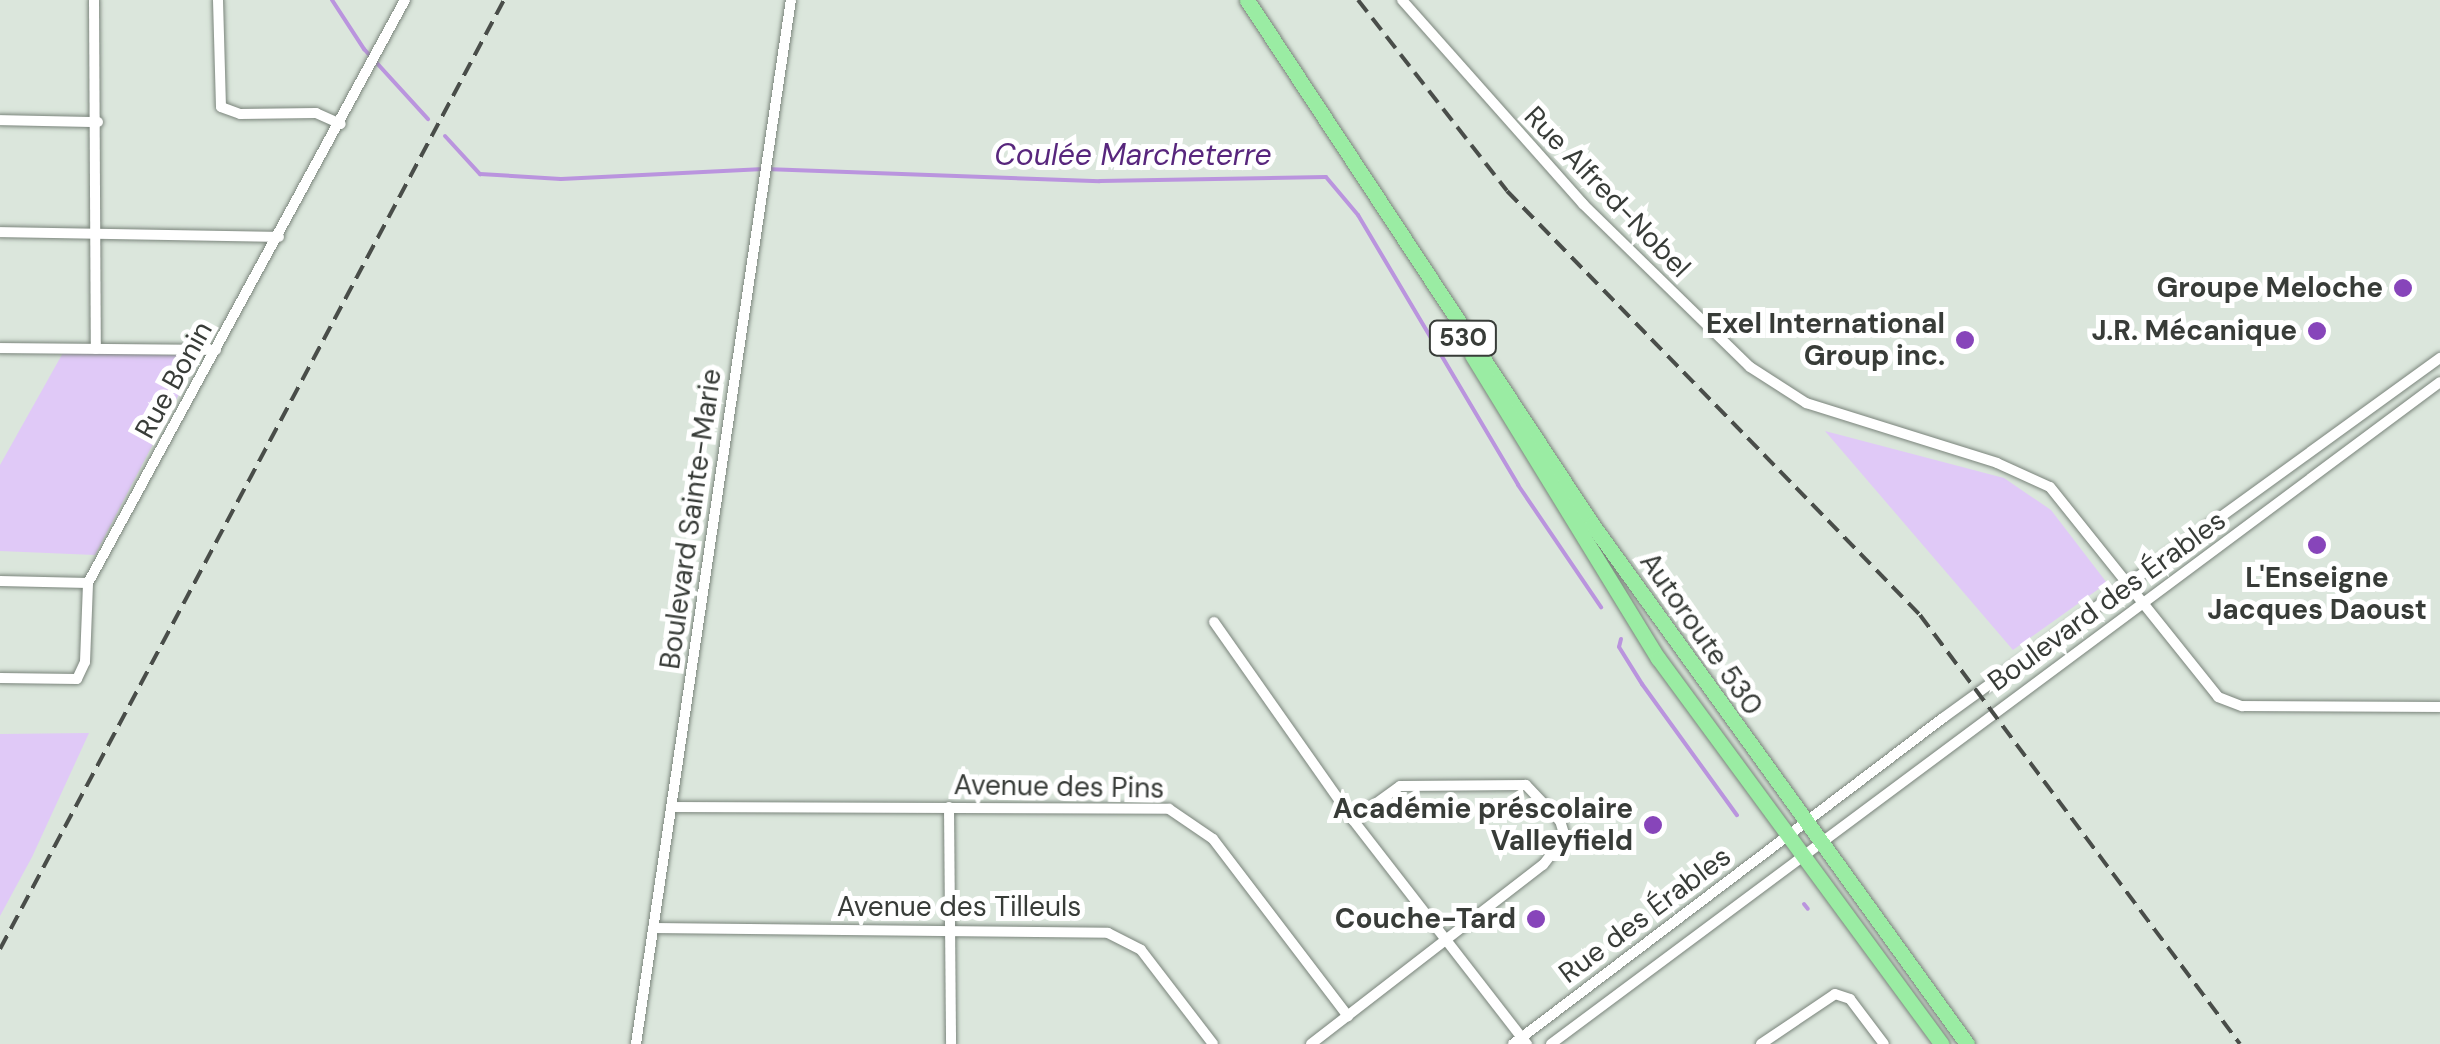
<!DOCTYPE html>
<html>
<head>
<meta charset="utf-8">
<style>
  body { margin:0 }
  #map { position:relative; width:2440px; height:1044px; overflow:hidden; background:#dbe6dc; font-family:"DM Sans",sans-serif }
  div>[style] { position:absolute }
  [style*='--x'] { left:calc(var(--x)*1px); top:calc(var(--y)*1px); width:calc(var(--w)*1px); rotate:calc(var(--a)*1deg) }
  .green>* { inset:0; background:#e0c9f7 }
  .stream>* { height:4px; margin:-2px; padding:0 2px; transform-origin:2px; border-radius:2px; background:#ba94de }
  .roads { filter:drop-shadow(0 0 2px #7a847b) drop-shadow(0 0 2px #7a847b) }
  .minor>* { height:10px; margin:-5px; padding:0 5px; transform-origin:5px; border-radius:5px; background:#fff }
  .highway>* { height:15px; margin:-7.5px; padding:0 7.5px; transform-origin:7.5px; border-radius:7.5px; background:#9aeca3 }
  .rail>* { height:4px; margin-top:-2px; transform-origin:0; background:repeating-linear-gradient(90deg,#494d49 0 15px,transparent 0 23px) }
  .dots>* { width:28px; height:28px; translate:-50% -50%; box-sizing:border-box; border:5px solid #fff; border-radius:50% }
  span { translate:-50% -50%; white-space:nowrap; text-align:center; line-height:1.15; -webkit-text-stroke:10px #fff; paint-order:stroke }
  .shield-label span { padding:2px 8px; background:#fff; border:2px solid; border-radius:8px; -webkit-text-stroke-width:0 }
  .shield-label { font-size:25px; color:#383c38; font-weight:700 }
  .street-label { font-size:28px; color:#383c38 }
  .poi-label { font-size:28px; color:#383c38; font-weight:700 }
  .right { translate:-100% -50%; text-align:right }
  .water-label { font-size:30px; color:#58267d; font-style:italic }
</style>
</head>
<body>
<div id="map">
  <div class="green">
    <div style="clip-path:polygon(64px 351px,199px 356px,95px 555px,0 551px,0 465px)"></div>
    <div style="clip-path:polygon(1825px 431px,2004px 478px,2051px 510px,2107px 583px,2013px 650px)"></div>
    <div style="clip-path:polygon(89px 733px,32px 857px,0 916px,0 734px)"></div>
  </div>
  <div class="stream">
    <div style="--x:332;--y:0;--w:59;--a:56.9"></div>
    <div style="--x:364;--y:49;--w:95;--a:47.6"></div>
    <div style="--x:445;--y:136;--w:52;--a:47.4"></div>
    <div style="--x:480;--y:174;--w:81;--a:3.5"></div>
    <div style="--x:561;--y:179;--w:204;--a:-2.8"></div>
    <div style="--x:765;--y:169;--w:335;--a:2.1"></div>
    <div style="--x:1100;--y:181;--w:226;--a:-1"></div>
    <div style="--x:1326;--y:177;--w:50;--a:49.9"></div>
    <div style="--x:1358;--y:215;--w:314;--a:59.3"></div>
    <div style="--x:1518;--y:485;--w:148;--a:55.8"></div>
    <div style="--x:1621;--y:639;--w:8;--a:104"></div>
    <div style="--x:1619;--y:647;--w:44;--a:58.1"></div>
    <div style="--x:1642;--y:684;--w:162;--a:54.1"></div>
    <div style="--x:1804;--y:904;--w:6;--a:51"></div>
  </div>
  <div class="roads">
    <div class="minor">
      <div style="--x:94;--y:0;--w:349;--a:89.7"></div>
      <div style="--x:218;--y:0;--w:107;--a:88.4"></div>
      <div style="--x:221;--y:107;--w:20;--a:20"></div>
      <div style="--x:240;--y:114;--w:76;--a:-0.8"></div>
      <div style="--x:316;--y:113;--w:27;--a:24"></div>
      <div style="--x:1402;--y:0;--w:273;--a:48.4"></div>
      <div style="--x:1583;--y:204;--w:233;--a:44.3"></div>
      <div style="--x:1750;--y:367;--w:67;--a:32.7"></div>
      <div style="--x:1806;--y:403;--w:200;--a:17.4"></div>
      <div style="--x:1997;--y:463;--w:58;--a:24.4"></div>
      <div style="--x:2050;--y:487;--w:269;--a:51.3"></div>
      <div style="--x:2218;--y:697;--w:26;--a:21"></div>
      <div style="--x:2242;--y:706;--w:198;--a:0.3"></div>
      <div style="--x:0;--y:120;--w:98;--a:1.2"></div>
      <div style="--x:0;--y:232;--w:279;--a:1"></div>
      <div style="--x:0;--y:348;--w:216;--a:0.5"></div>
      <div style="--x:0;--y:581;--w:88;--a:1.3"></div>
      <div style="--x:1214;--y:622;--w:242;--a:54.9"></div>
      <div style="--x:1353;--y:820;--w:284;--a:52.2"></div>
      <div style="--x:0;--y:678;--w:77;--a:0.7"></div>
      <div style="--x:77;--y:679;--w:19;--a:-65"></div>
      <div style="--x:85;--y:662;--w:79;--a:-87.8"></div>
      <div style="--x:88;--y:583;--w:664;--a:-61.47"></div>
      <div style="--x:672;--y:807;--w:497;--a:0.2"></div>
      <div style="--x:1169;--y:809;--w:53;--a:34.3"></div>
      <div style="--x:1213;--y:839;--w:223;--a:52.7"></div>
      <div style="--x:949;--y:807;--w:237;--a:89.5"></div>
      <div style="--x:653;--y:928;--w:455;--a:0.6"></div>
      <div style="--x:1108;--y:933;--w:37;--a:27"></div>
      <div style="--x:1141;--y:950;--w:118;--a:52.5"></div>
      <div style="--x:636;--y:1044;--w:1055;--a:-81.56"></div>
      <div style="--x:1311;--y:1044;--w:293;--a:-37.7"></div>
      <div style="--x:1543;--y:865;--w:36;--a:-52"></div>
      <div style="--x:1565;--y:837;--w:17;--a:-107"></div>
      <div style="--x:1560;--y:821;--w:50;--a:-133.4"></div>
      <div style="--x:1526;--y:785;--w:126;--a:179.5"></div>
      <div style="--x:1400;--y:786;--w:58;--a:144.1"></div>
      <div style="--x:1513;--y:1044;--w:540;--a:-37.17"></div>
      <div style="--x:1943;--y:718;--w:614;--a:-35.92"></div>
      <div style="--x:1551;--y:1044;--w:1108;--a:-36.67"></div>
      <div style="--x:1761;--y:1044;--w:89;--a:-34"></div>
      <div style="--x:1835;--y:994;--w:16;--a:18"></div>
      <div style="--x:1850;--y:999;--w:56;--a:52.9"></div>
    </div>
    <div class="highway">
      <div style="--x:1247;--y:0;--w:627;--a:56.64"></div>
      <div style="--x:1592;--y:524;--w:641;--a:54.2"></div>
      <div style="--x:1472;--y:355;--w:356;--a:58.5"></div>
      <div style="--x:1658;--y:658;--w:479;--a:53.7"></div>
    </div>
  </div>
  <div class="rail">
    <div style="--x:1358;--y:0;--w:242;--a:52"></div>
    <div style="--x:1507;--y:191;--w:592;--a:45.75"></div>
    <div style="--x:1920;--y:615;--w:535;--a:53.28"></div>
    <div style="--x:0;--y:949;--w:1075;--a:-62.03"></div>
  </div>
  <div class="dots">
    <div style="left:2403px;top:288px;background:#8745ba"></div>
    <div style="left:2317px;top:331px;background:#8745ba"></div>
    <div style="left:1965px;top:340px;background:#8745ba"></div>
    <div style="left:2317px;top:545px;background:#8745ba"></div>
    <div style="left:1653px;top:825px;background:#8745ba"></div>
    <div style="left:1536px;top:919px;background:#8745ba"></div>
  </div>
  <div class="shield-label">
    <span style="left:1463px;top:338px">530</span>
  </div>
  <div class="street-label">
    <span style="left:1607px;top:192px;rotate:46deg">Rue Alfred-Nobel</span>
    <span style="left:174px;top:380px;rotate:-61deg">Rue Bonin</span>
    <span style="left:691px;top:519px;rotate:-82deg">Boulevard Sainte-Marie</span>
    <span style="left:2107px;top:601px;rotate:-36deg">Boulevard des Érables</span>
    <span style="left:1701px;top:634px;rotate:55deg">Autoroute 530</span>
    <span style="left:1059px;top:787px;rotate:1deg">Avenue des Pins</span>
    <span style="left:959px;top:907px">Avenue des Tilleuls</span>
    <span style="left:1645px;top:915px;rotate:-37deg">Rue des Érables</span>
  </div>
  <div class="poi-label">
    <span class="right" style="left:2383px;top:288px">Groupe Meloche</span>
    <span class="right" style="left:1945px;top:340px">Exel International<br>Group inc.</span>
    <span class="right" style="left:2297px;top:331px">J.R. Mécanique</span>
    <span style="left:2317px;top:594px">L'Enseigne<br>Jacques Daoust</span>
    <span class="right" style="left:1633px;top:825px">Académie préscolaire<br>Valleyfield</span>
    <span class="right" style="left:1516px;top:919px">Couche-Tard</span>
  </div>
  <div class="water-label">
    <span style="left:1133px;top:155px">Coulée Marcheterre</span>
  </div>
</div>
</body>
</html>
